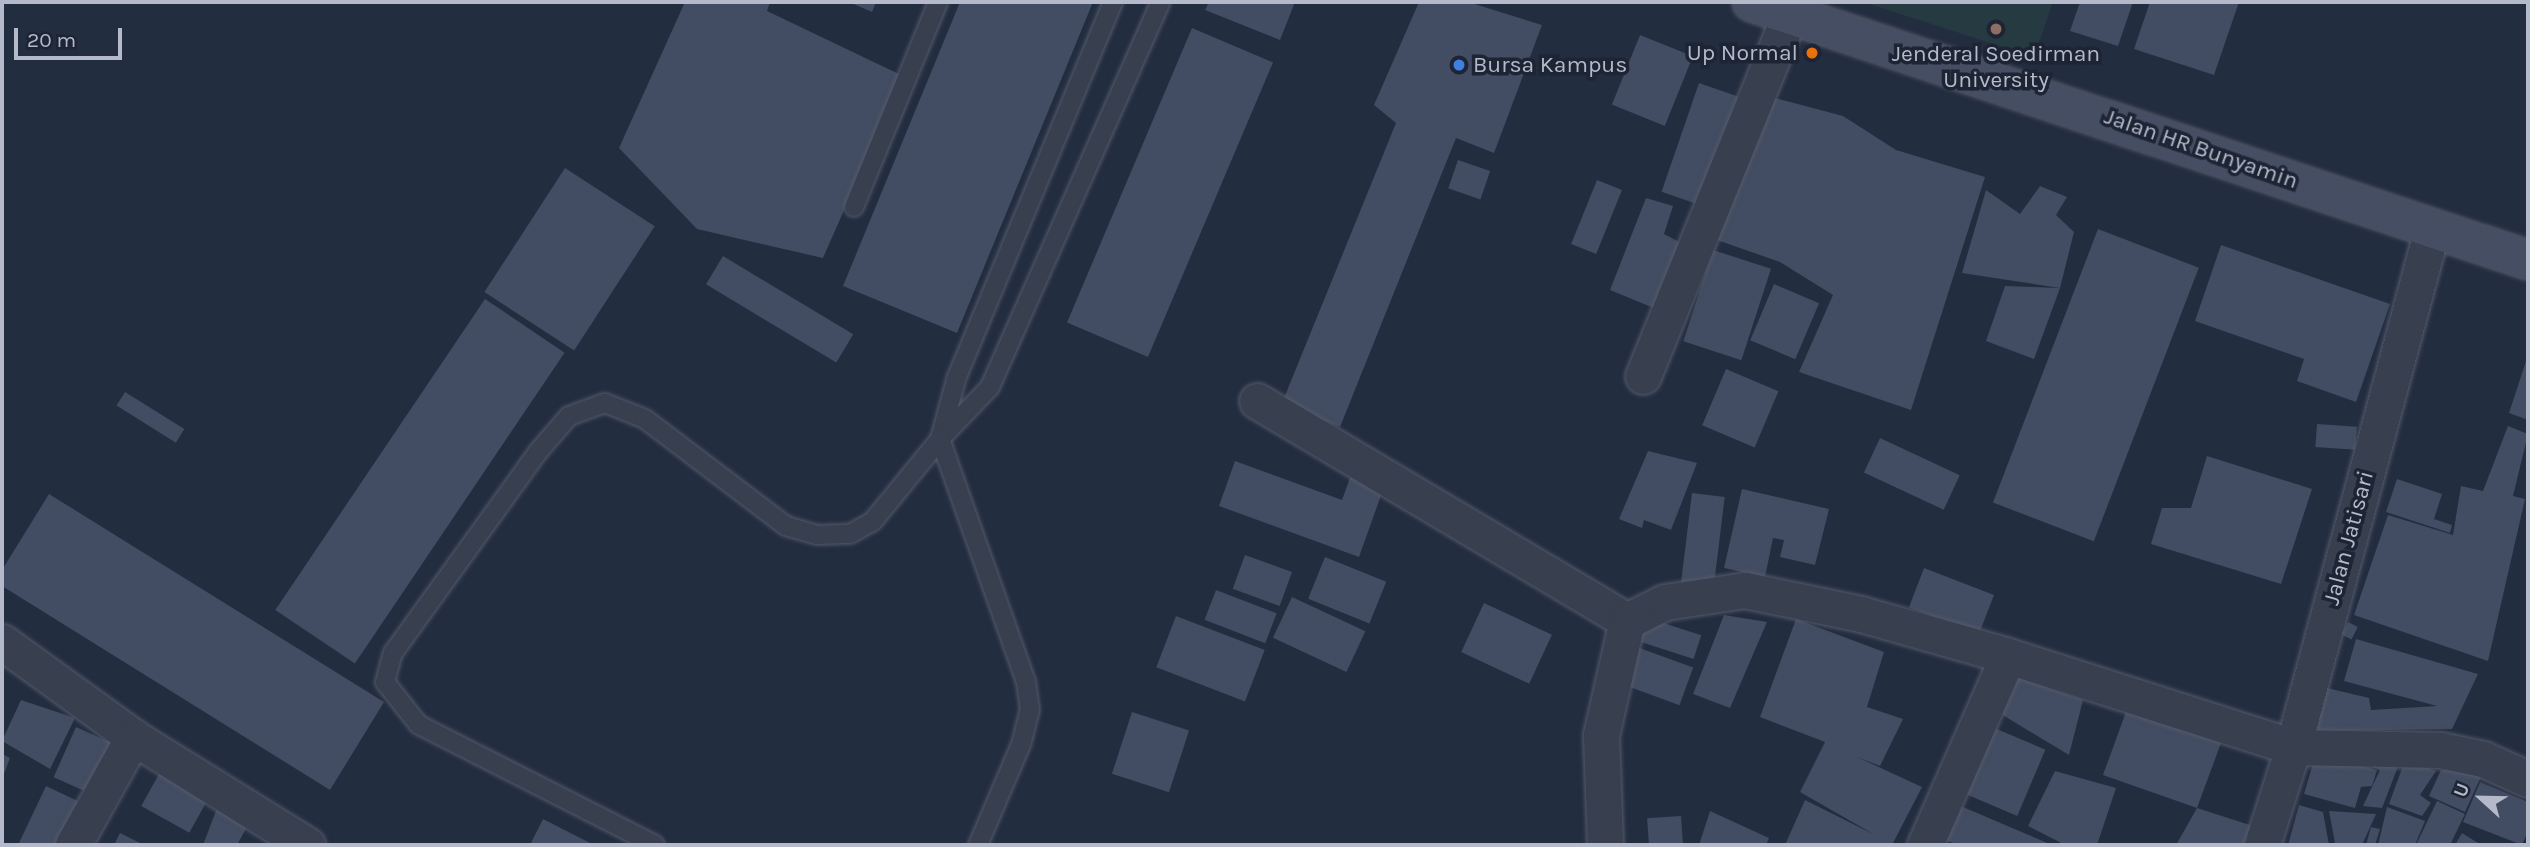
<!DOCTYPE html>
<html>
<head>
<meta charset="utf-8">
<style>
  body { margin:0 }
  #map { position:relative; width:2530px; height:847px; overflow:hidden; background:#232d40; font-family:Karla,sans-serif }
  div>[style] { position:absolute }
  [style*='--x'] { left:calc(var(--x)*1px); top:calc(var(--y)*1px); width:calc(var(--w)*1px); rotate:calc(var(--a)*1deg) }
  .green>* { inset:0; background:#253b41 }
  .building>* { inset:0; background:#424c62; transform-origin:0 0 }
  .roads { filter:drop-shadow(0 0 2px #535a6a) drop-shadow(0 0 2px #535a6a) }
  .service>* { height:18px; margin:-9px; padding:0 9px; transform-origin:9px; border-radius:9px; background:#383f4f }
  .minor>* { height:35px; margin:-17.5px; padding:0 17.5px; transform-origin:17.5px; border-radius:17.5px; background:#383f4f }
  .secondary>* { height:38px; margin:-19px; padding:0 19px; transform-origin:19px; border-radius:19px; background:#454e63 }
  .dots>* { width:19px; height:19px; translate:-50% -50%; box-sizing:border-box; border:4px solid #1d2434; border-radius:50% }
  span { translate:-50% -50%; white-space:nowrap; text-align:center; line-height:1.15; -webkit-text-stroke:7px #1d2434; paint-order:stroke }
  .poi-label { font-size:23px; color:#b4baca }
  .right { translate:-100% -50%; text-align:right }
  .left { translate:0 -50%; text-align:left }
  .street-label { font-size:23px; color:#b4baca }
  .frame { position:absolute; inset:0; border:4px solid #b4baca; pointer-events:none }
  .north { position:absolute; left:2446px; top:763px; width:70px; height:70px; -webkit-text-stroke:5px #1d2434; paint-order:stroke; rotate:292deg; font-size:19px; font-weight:700; line-height:28px; text-align:center; color:#b4baca }
  .north::after { content:''; display:block; margin:auto; width:24px; height:32px; background:#b4baca; clip-path:polygon(50% 0,100% 100%,50% 72%,0 100%) }
  .scale { position:absolute; left:14px; top:28px; width:108px; height:32px; box-sizing:border-box; border:4px solid #b4baca; border-top:0; padding-left:9px; font-size:21px; line-height:24px; white-space:nowrap; color:#b4baca; -webkit-text-stroke:5px #1d2434; paint-order:stroke }
</style>
</head>
<body>
<div id="map">
  <div class="green">
    <div style="clip-path:polygon(1863px 2px,2053px 2px,2034px 57px)"></div>
  </div>
  <div class="building">
    <div style="clip-path:polygon(685px 2px,770px 2px,767px 11px,903px 76px,823px 258px,697px 229px,619px 148px)"></div>
    <div style="clip-path:polygon(849px 2px,876px 2px,872px 12px)"></div>
    <div style="clip-path:polygon(960px 2px,1093px 2px,957px 333px,843px 286px)"></div>
    <div style="clip-path:polygon(1209px 2px,1295px 2px,1280px 40px,1205px 10px)"></div>
    <div style="clip-path:polygon(1419px 2px,1468px 2px,1542px 25px,1494px 153px,1456px 138px,1340px 427px,1282px 403px,1396px 123px,1374px 105px)"></div>
    <div style="clip-path:polygon(2080px 2px,2133px 2px,2118px 46px,2070px 31px)"></div>
    <div style="clip-path:polygon(2150px 2px,2239px 2px,2214px 75px,2134px 49px)"></div>
    <div style="left:1192px;top:28px;width:88px;height:320px;rotate:23deg"></div>
    <div style="left:1640px;top:35px;width:57px;height:75px;rotate:22deg"></div>
    <div style="left:1699px;top:83px;width:42px;height:115px;rotate:19deg"></div>
    <div style="clip-path:polygon(1771px 97px,1843px 116px,1896px 150px,1985px 177px,1911px 410px,1799px 372px,1833px 295px,1780px 262px,1717px 240px)"></div>
    <div style="left:1458px;top:160px;width:34px;height:30px;rotate:19deg"></div>
    <div style="left:565px;top:168px;width:107px;height:148px;rotate:33deg"></div>
    <div style="left:1597px;top:180px;width:27px;height:69px;rotate:22deg"></div>
    <div style="clip-path:polygon(2040px 186px,2067px 197px,2056px 215px,2074px 232px,2060px 288px,1962px 273px,1986px 190px,2020px 214px)"></div>
    <div style="clip-path:polygon(1646px 198px,1673px 206px,1664px 234px,1683px 244px,1661px 311px,1610px 290px)"></div>
    <div style="left:2098px;top:229px;width:108px;height:293px;rotate:21deg"></div>
    <div style="clip-path:polygon(2221px 245px,2390px 304px,2356px 402px,2297px 381px,2304px 359px,2195px 321px)"></div>
    <div style="left:1713px;top:250px;width:61px;height:96px;rotate:18deg"></div>
    <div style="left:723px;top:256px;width:152px;height:33px;rotate:31deg"></div>
    <div style="left:1774px;top:284px;width:49px;height:61px;rotate:23deg"></div>
    <div style="clip-path:polygon(2005px 286px,2060px 288px,2034px 359px,1986px 341px)"></div>
    <div style="left:485px;top:299px;width:96px;height:375px;rotate:34deg"></div>
    <div style="clip-path:polygon(2528px 355px,2528px 420px,2509px 413px)"></div>
    <div style="left:1726px;top:369px;width:57px;height:61px;rotate:23deg"></div>
    <div style="left:125px;top:392px;width:70px;height:16px;rotate:32deg"></div>
    <div style="left:2317px;top:424px;width:40px;height:23px;rotate:4deg"></div>
    <div style="clip-path:polygon(2508px 426px,2528px 434px,2513px 496px,2525px 499px,2488px 661px,2354px 615px,2388px 515px,2453px 535px,2461px 486px,2483px 491px)"></div>
    <div style="left:1880px;top:438px;width:88px;height:38px;rotate:25deg"></div>
    <div style="clip-path:polygon(1648px 451px,1697px 463px,1671px 530px,1644px 520px,1642px 528px,1619px 519px)"></div>
    <div style="clip-path:polygon(2207px 456px,2312px 489px,2281px 584px,2151px 544px,2162px 508px,2191px 508px)"></div>
    <div style="clip-path:polygon(1235px 461px,1342px 500px,1351px 475px,1384px 487px,1359px 557px,1219px 506px)"></div>
    <div style="clip-path:polygon(2397px 479px,2442px 494px,2434px 519px,2452px 525px,2450px 533px,2386px 512px)"></div>
    <div style="clip-path:polygon(1742px 489px,1829px 509px,1815px 565px,1780px 557px,1784px 540px,1773px 538px,1765px 577px,1724px 568px)"></div>
    <div style="left:1692px;top:493px;width:33px;height:90px;rotate:7deg"></div>
    <div style="clip-path:polygon(49px 494px,384px 702px,330px 790px,2px 586px,2px 570px)"></div>
    <div style="left:1245px;top:555px;width:50px;height:36px;rotate:20deg"></div>
    <div style="left:1325px;top:557px;width:66px;height:45px;rotate:22deg"></div>
    <div style="left:1924px;top:568px;width:75px;height:42px;rotate:21deg"></div>
    <div style="left:1216px;top:590px;width:65px;height:32px;rotate:21deg"></div>
    <div style="left:1292px;top:597px;width:81px;height:45px;rotate:25deg"></div>
    <div style="left:1484px;top:603px;width:75px;height:54px;rotate:25deg"></div>
    <div style="clip-path:polygon(1724px 615px,1767px 622px,1730px 708px,1693px 694px)"></div>
    <div style="left:1176px;top:616px;width:95px;height:55px;rotate:21deg"></div>
    <div style="left:1648px;top:618px;width:56px;height:25px;rotate:18deg"></div>
    <div style="clip-path:polygon(1796px 619px,1884px 652px,1867px 707px,1903px 719px,1880px 766px,1857px 757px,1922px 787px,1892px 845px,1785px 845px,1805px 800px,1875px 835px,1800px 792px,1825px 742px,1760px 717px)"></div>
    <div style="left:2348px;top:622px;width:11px;height:14px;rotate:27deg"></div>
    <div style="clip-path:polygon(2356px 639px,2478px 674px,2452px 729px,2316px 731px,2327px 688px,2369px 698px,2371px 710px,2437px 706px,2344px 681px)"></div>
    <div style="left:1634px;top:646px;width:63px;height:40px;rotate:20deg"></div>
    <div style="clip-path:polygon(2013px 676px,2083px 700px,2069px 755px,1996px 711px)"></div>
    <div style="clip-path:polygon(21px 700px,75px 718px,50px 769px,2px 741px)"></div>
    <div style="clip-path:polygon(2127px 709px,2221px 743px,2197px 808px,2253px 826px,2249px 845px,2176px 845px,2197px 808px,2103px 775px)"></div>
    <div style="left:1132px;top:712px;width:60px;height:65px;rotate:18deg"></div>
    <div style="left:76px;top:727px;width:43px;height:55px;rotate:24deg"></div>
    <div style="left:1992px;top:727px;width:58px;height:72px;rotate:23deg"></div>
    <div style="clip-path:polygon(2316px 753px,2377px 770px,2372px 786px,2361px 787px,2355px 808px,2304px 794px)"></div>
    <div style="clip-path:polygon(2px 754px,10px 758px,2px 779px)"></div>
    <div style="clip-path:polygon(2405px 760px,2436px 771px,2420px 795px,2431px 803px,2422px 816px,2389px 804px)"></div>
    <div style="clip-path:polygon(2399px 764px,2382px 808px,2363px 806px,2380px 770px,2370px 766px)"></div>
    <div style="left:164px;top:765px;width:55px;height:47px;rotate:29deg"></div>
    <div style="clip-path:polygon(2441px 770px,2484px 770px,2465px 812px,2429px 796px)"></div>
    <div style="clip-path:polygon(2055px 771px,2116px 788px,2097px 845px,2065px 845px,2028px 826px)"></div>
    <div style="clip-path:polygon(2480px 782px,2528px 802px,2528px 831px,2522px 845px,2463px 822px)"></div>
    <div style="clip-path:polygon(46px 786px,82px 803px,63px 845px,18px 845px)"></div>
    <div style="clip-path:polygon(2437px 801px,2465px 814px,2450px 845px,2416px 845px)"></div>
    <div style="clip-path:polygon(1956px 804px,2052px 845px,1957px 845px,1942px 838px)"></div>
    <div style="clip-path:polygon(2299px 805px,2323px 812px,2329px 845px,2288px 845px)"></div>
    <div style="clip-path:polygon(2387px 807px,2425px 821px,2415px 845px,2378px 845px)"></div>
    <div style="clip-path:polygon(217px 808px,247px 827px,237px 845px,203px 845px)"></div>
    <div style="clip-path:polygon(1710px 811px,1769px 838px,1766px 845px,1699px 845px)"></div>
    <div style="clip-path:polygon(2329px 811px,2376px 814px,2362px 845px,2335px 843px)"></div>
    <div style="left:1681px;top:816px;width:29px;height:34px;rotate:86deg"></div>
    <div style="clip-path:polygon(543px 819px,594px 845px,530px 845px)"></div>
    <div style="clip-path:polygon(2371px 827px,2380px 829px,2375px 845px,2366px 845px)"></div>
    <div style="clip-path:polygon(120px 833px,144px 845px,114px 845px)"></div>
    <div style="clip-path:polygon(2462px 833px,2478px 843px,2476px 845px,2455px 845px)"></div>
  </div>
  <div class="roads">
    <div class="service">
      <div style="--x:1113;--y:2;--w:409;--a:112.6"></div>
      <div style="--x:956;--y:380;--w:61;--a:105.2"></div>
      <div style="--x:940;--y:439;--w:72;--a:-46.1"></div>
      <div style="--x:990;--y:387;--w:421;--a:-66.1"></div>
      <div style="--x:854;--y:207;--w:222;--a:-67.7"></div>
      <div style="--x:655;--y:845;--w:266;--a:-153"></div>
      <div style="--x:418;--y:724;--w:53;--a:-128.2"></div>
      <div style="--x:385;--y:682;--w:30;--a:-75"></div>
      <div style="--x:393;--y:653;--w:246;--a:-54.2"></div>
      <div style="--x:537;--y:453;--w:49;--a:-49.1"></div>
      <div style="--x:569;--y:416;--w:38;--a:-20"></div>
      <div style="--x:605;--y:403;--w:43;--a:21.8"></div>
      <div style="--x:645;--y:419;--w:177;--a:37.2"></div>
      <div style="--x:786;--y:526;--w:32;--a:16"></div>
      <div style="--x:817;--y:535;--w:33;--a:-2"></div>
      <div style="--x:850;--y:534;--w:26;--a:-29"></div>
      <div style="--x:873;--y:521;--w:106;--a:-50.7"></div>
      <div style="--x:940;--y:439;--w:258;--a:70.5"></div>
      <div style="--x:1026;--y:682;--w:27;--a:82"></div>
      <div style="--x:1030;--y:709;--w:34;--a:104"></div>
      <div style="--x:1022;--y:742;--w:112;--a:113.1"></div>
    </div>
    <div class="minor">
      <div style="--x:1643;--y:376;--w:391;--a:-67.9"></div>
      <div style="--x:1257;--y:401;--w:430;--a:30.7"></div>
      <div style="--x:2;--y:642;--w:162;--a:35.9"></div>
      <div style="--x:133;--y:737;--w:205;--a:31.8"></div>
      <div style="--x:73;--y:845;--w:124;--a:-60.9"></div>
      <div style="--x:1605;--y:845;--w:110;--a:-92.1"></div>
      <div style="--x:1601;--y:735;--w:117;--a:-77.2"></div>
      <div style="--x:1627;--y:621;--w:42;--a:-26.6"></div>
      <div style="--x:1665;--y:602;--w:81;--a:-8.5"></div>
      <div style="--x:1745;--y:590;--w:118;--a:11.7"></div>
      <div style="--x:1861;--y:614;--w:153;--a:15.9"></div>
      <div style="--x:2008;--y:656;--w:299;--a:17.7"></div>
      <div style="--x:2293;--y:747;--w:147;--a:1.2"></div>
      <div style="--x:2440;--y:750;--w:44;--a:11.8"></div>
      <div style="--x:2483;--y:759;--w:49;--a:24"></div>
      <div style="--x:1925;--y:845;--w:206;--a:-66.3"></div>
      <div style="--x:2262;--y:845;--w:103;--a:-72.4"></div>
      <div style="--x:2293;--y:747;--w:536;--a:-74.98"></div>
    </div>
    <div class="secondary">
      <div style="--x:1752;--y:2;--w:818;--a:18.39"></div>
    </div>
  </div>
  <div class="dots">
    <div style="left:1996px;top:29px;background:#8d6e63"></div>
    <div style="left:1812px;top:53px;background:#e8710a"></div>
    <div style="left:1459px;top:65px;background:#3f7fe0"></div>
  </div>
  <div class="poi-label">
    <span class="right" style="left:1798px;top:53px">Up Normal</span>
    <span style="left:1996px;top:67px">Jenderal Soedirman<br>University</span>
    <span class="left" style="left:1473px;top:65px">Bursa Kampus</span>
  </div>
  <div class="street-label">
    <span style="left:2201px;top:149px;rotate:19deg">Jalan HR Bunyamin</span>
    <span style="left:2349px;top:538px;rotate:-75deg">Jalan Jatisari</span>
  </div>
  <div class="frame"></div>
  <div class="north">U</div>
  <div class="scale">20 m</div>
</div>
</body>
</html>
